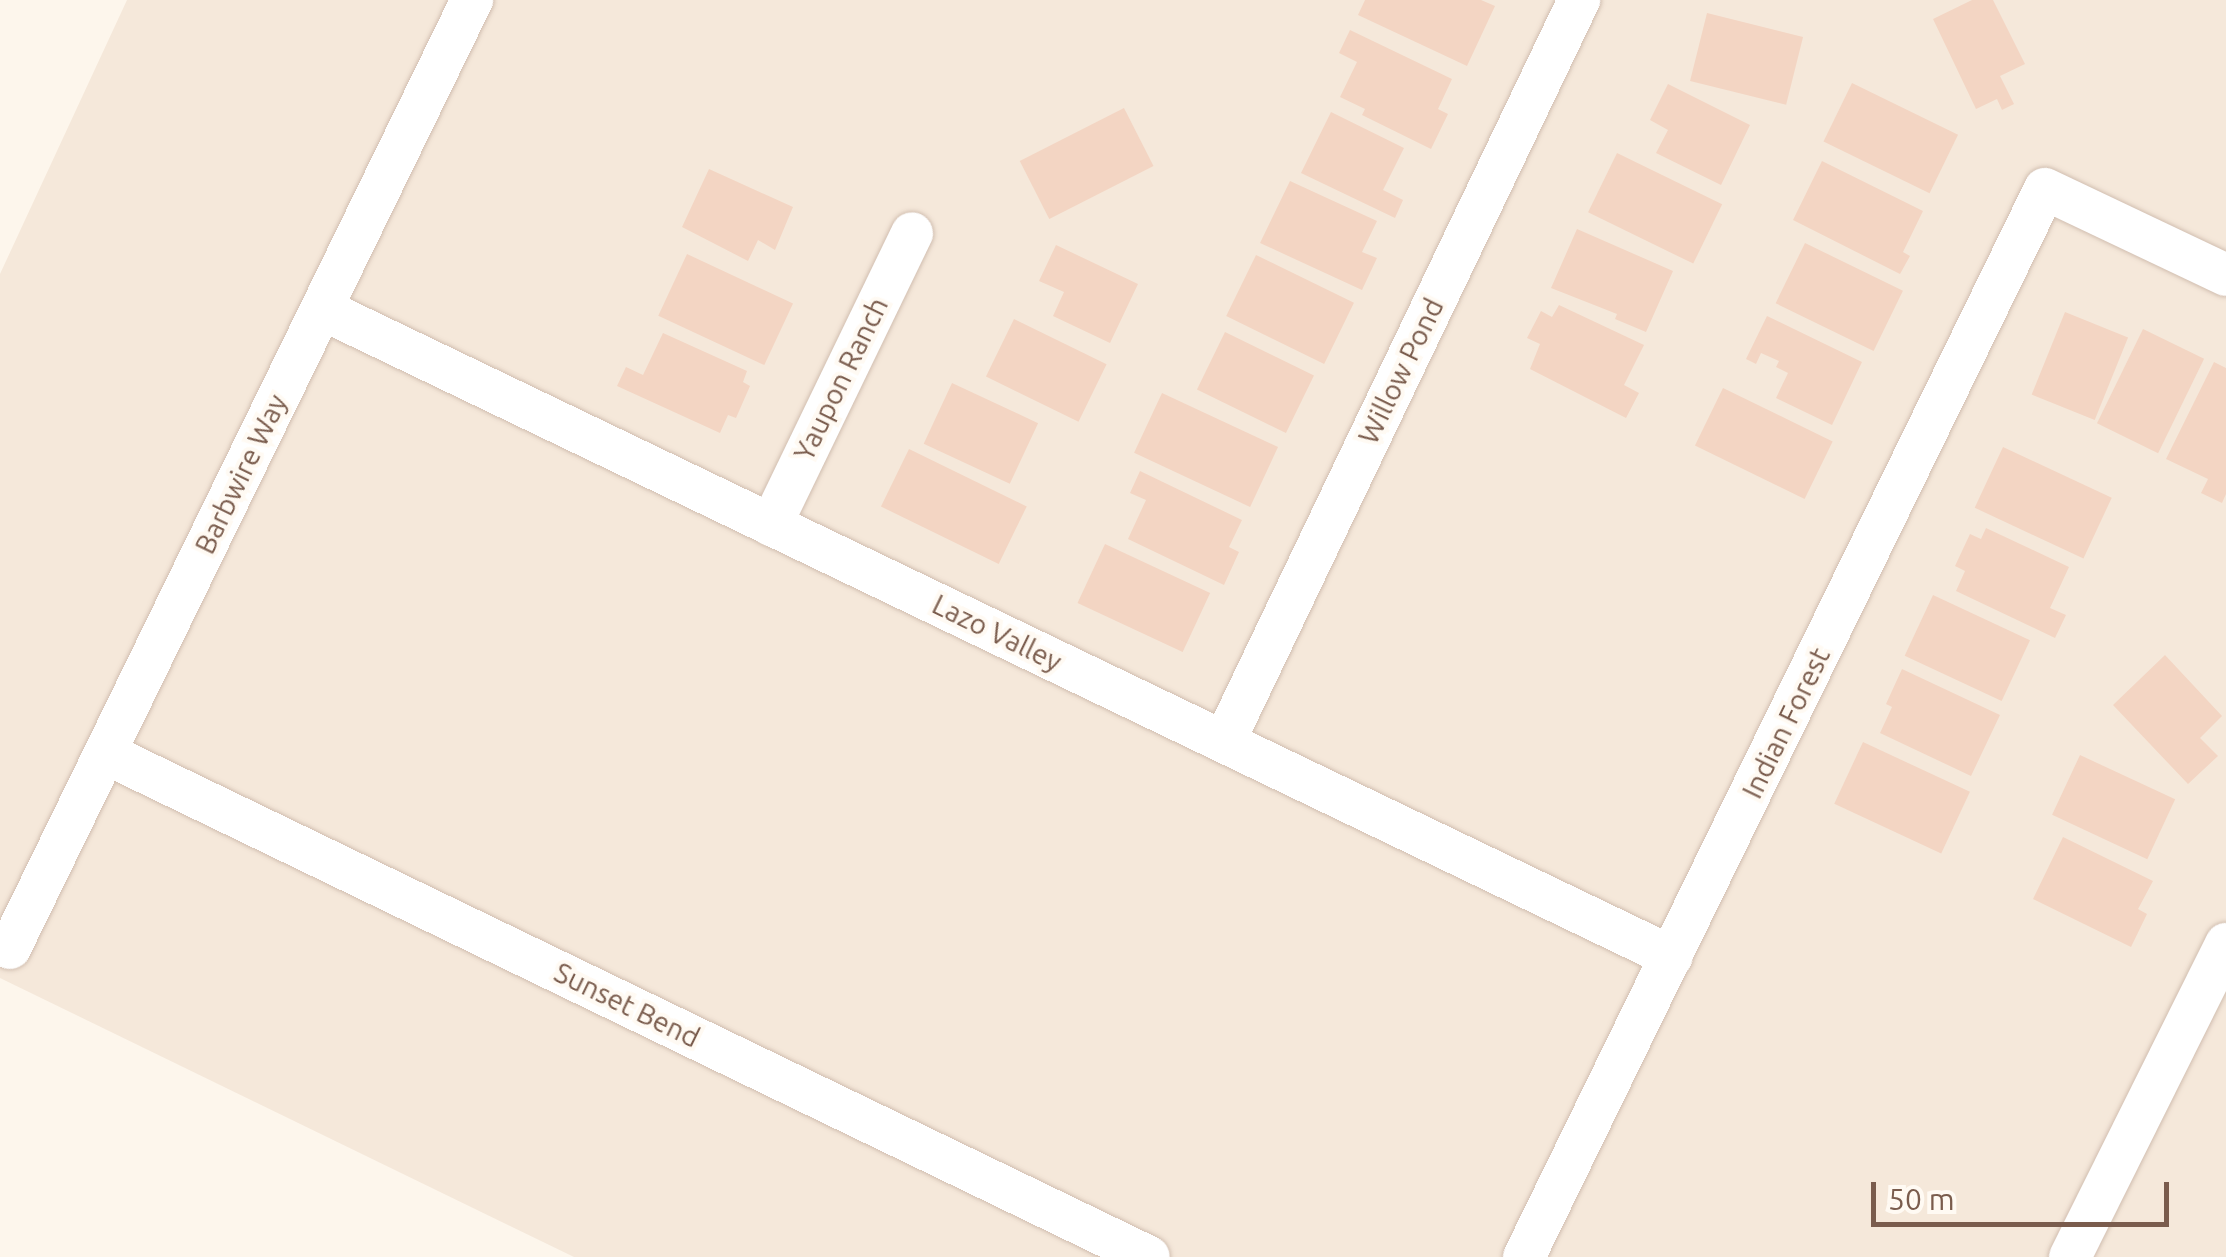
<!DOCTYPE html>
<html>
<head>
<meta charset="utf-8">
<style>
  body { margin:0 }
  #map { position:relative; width:2226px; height:1257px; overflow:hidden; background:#fdf6ec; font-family:Ubuntu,sans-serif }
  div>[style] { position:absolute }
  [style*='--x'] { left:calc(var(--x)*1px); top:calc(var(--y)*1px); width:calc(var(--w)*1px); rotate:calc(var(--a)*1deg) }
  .residential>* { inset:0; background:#f5e8da }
  .building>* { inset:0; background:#f3d5c3; transform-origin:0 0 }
  .roads { filter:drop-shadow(0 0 2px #d1beb0) drop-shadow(0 0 2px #d1beb0) }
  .street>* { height:42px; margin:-21px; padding:0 21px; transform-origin:21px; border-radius:21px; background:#fff }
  span { translate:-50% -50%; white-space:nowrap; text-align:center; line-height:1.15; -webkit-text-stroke:8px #fffaf3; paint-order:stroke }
  .street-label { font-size:28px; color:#7a5c4d }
  .scale { position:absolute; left:1871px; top:1182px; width:298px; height:45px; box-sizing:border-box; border:5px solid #7a5c4d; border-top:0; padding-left:12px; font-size:30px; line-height:35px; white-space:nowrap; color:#7a5c4d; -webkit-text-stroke:8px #fffaf3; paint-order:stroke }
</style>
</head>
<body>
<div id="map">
  <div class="residential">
    <div style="clip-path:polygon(127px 0,2226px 0,2226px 1257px,574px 1257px,0 978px,0 274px)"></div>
  </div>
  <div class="building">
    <div style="clip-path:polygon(1365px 0,1481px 0,1495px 6px,1467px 66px,1358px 15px)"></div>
    <div style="clip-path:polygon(1972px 0,1993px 0,2025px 64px,2000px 76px,2014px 104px,2002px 110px,1997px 99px,1976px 109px,1933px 19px)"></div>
    <div style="left:1707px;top:13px;width:99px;height:70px;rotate:14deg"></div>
    <div style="clip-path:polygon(1350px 30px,1452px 79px,1438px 109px,1448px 114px,1431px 149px,1362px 115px,1365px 109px,1340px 97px,1357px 62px,1339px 53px)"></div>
    <div style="left:1852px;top:83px;width:118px;height:65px;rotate:26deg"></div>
    <div style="clip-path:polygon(1668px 84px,1750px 125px,1721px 185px,1656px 153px,1668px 130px,1650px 120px)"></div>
    <div style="left:1124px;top:108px;width:65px;height:117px;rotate:63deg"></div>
    <div style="clip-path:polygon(1331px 112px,1404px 148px,1383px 190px,1403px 200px,1395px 218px,1301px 173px)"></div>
    <div style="left:1617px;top:153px;width:117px;height:66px;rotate:26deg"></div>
    <div style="clip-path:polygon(1822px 161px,1923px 211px,1903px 252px,1910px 256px,1900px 274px,1793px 220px)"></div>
    <div style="clip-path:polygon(709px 169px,793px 207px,775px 250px,758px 240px,748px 261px,682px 227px)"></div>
    <div style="clip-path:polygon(1290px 181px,1377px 221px,1362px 252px,1377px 258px,1362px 290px,1260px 243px)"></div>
    <div style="clip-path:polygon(1577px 229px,1673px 271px,1646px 332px,1615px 319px,1617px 314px,1551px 288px)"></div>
    <div style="left:1805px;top:243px;width:109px;height:67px;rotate:26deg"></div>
    <div style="clip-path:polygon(1056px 245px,1138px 284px,1110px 343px,1053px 316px,1064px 292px,1039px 281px)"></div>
    <div style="left:687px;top:254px;width:117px;height:68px;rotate:25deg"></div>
    <div style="left:1256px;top:255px;width:109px;height:68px;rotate:26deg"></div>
    <div style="clip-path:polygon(1559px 305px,1644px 345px,1624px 385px,1639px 393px,1626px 418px,1530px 369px,1540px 344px,1527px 338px,1541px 311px,1552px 317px)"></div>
    <div style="left:2065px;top:312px;width:68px;height:89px;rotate:22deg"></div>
    <div style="clip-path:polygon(1767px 316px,1862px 362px,1832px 425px,1776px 398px,1788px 373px,1776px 367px,1779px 361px,1761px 353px,1756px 364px,1746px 359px)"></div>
    <div style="left:1014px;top:319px;width:103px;height:64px;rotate:26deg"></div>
    <div style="left:2143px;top:329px;width:68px;height:105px;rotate:26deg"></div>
    <div style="left:1225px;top:332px;width:99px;height:64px;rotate:26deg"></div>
    <div style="clip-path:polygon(663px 333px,747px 371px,743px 382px,750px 386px,736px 418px,728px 415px,720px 433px,617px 386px,626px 367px,643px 375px)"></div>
    <div style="clip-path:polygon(2214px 362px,2226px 368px,2226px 494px,2222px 503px,2201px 493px,2208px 479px,2166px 459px)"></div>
    <div style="left:952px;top:383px;width:95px;height:67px;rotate:25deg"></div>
    <div style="left:1723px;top:388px;width:122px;height:64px;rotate:26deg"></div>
    <div style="left:1162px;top:393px;width:128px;height:66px;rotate:25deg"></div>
    <div style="left:2003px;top:447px;width:120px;height:67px;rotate:25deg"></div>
    <div style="left:909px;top:449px;width:131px;height:64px;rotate:26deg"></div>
    <div style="clip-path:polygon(1140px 471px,1242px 520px,1229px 547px,1239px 552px,1224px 585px,1128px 539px,1146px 500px,1130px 493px)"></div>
    <div style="clip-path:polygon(1986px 528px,2069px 567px,2050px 608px,2066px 615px,2055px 638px,1956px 591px,1965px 571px,1955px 566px,1970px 534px,1981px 539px)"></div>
    <div style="left:1105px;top:544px;width:116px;height:65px;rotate:25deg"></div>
    <div style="left:1933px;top:595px;width:107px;height:67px;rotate:25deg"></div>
    <div style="clip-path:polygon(2165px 655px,2222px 716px,2200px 738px,2218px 756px,2188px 784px,2113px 705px)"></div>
    <div style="clip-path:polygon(1902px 669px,2000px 715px,1971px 776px,1880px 733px,1892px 707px,1886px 704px)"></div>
    <div style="left:1863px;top:742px;width:118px;height:68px;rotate:25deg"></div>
    <div style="left:2080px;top:755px;width:105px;height:66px;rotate:25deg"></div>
    <div style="clip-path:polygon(2063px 837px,2153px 881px,2138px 909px,2147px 914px,2131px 947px,2033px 899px)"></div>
  </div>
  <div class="roads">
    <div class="street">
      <div style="--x:322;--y:309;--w:1497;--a:25.64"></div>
      <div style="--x:771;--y:525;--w:324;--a:-64.2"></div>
      <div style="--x:1224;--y:742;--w:823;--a:-64.43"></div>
      <div style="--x:105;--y:753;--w:1159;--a:25.77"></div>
      <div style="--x:10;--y:948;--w:1055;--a:-64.02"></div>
      <div style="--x:1524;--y:1257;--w:1188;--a:-64"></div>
      <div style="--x:2045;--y:189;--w:200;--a:25.4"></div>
      <div style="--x:2070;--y:1257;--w:350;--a:-63.5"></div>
    </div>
  </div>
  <div class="street-label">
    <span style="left:1401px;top:371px;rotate:-64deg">Willow Pond</span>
    <span style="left:841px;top:379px;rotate:-64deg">Yaupon Ranch</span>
    <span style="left:241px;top:474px;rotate:-64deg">Barbwire Way</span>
    <span style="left:997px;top:633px;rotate:26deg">Lazo Valley</span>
    <span style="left:1786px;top:723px;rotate:-64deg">Indian Forest</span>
    <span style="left:627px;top:1005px;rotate:26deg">Sunset Bend</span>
  </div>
  <div class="scale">50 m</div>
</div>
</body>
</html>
